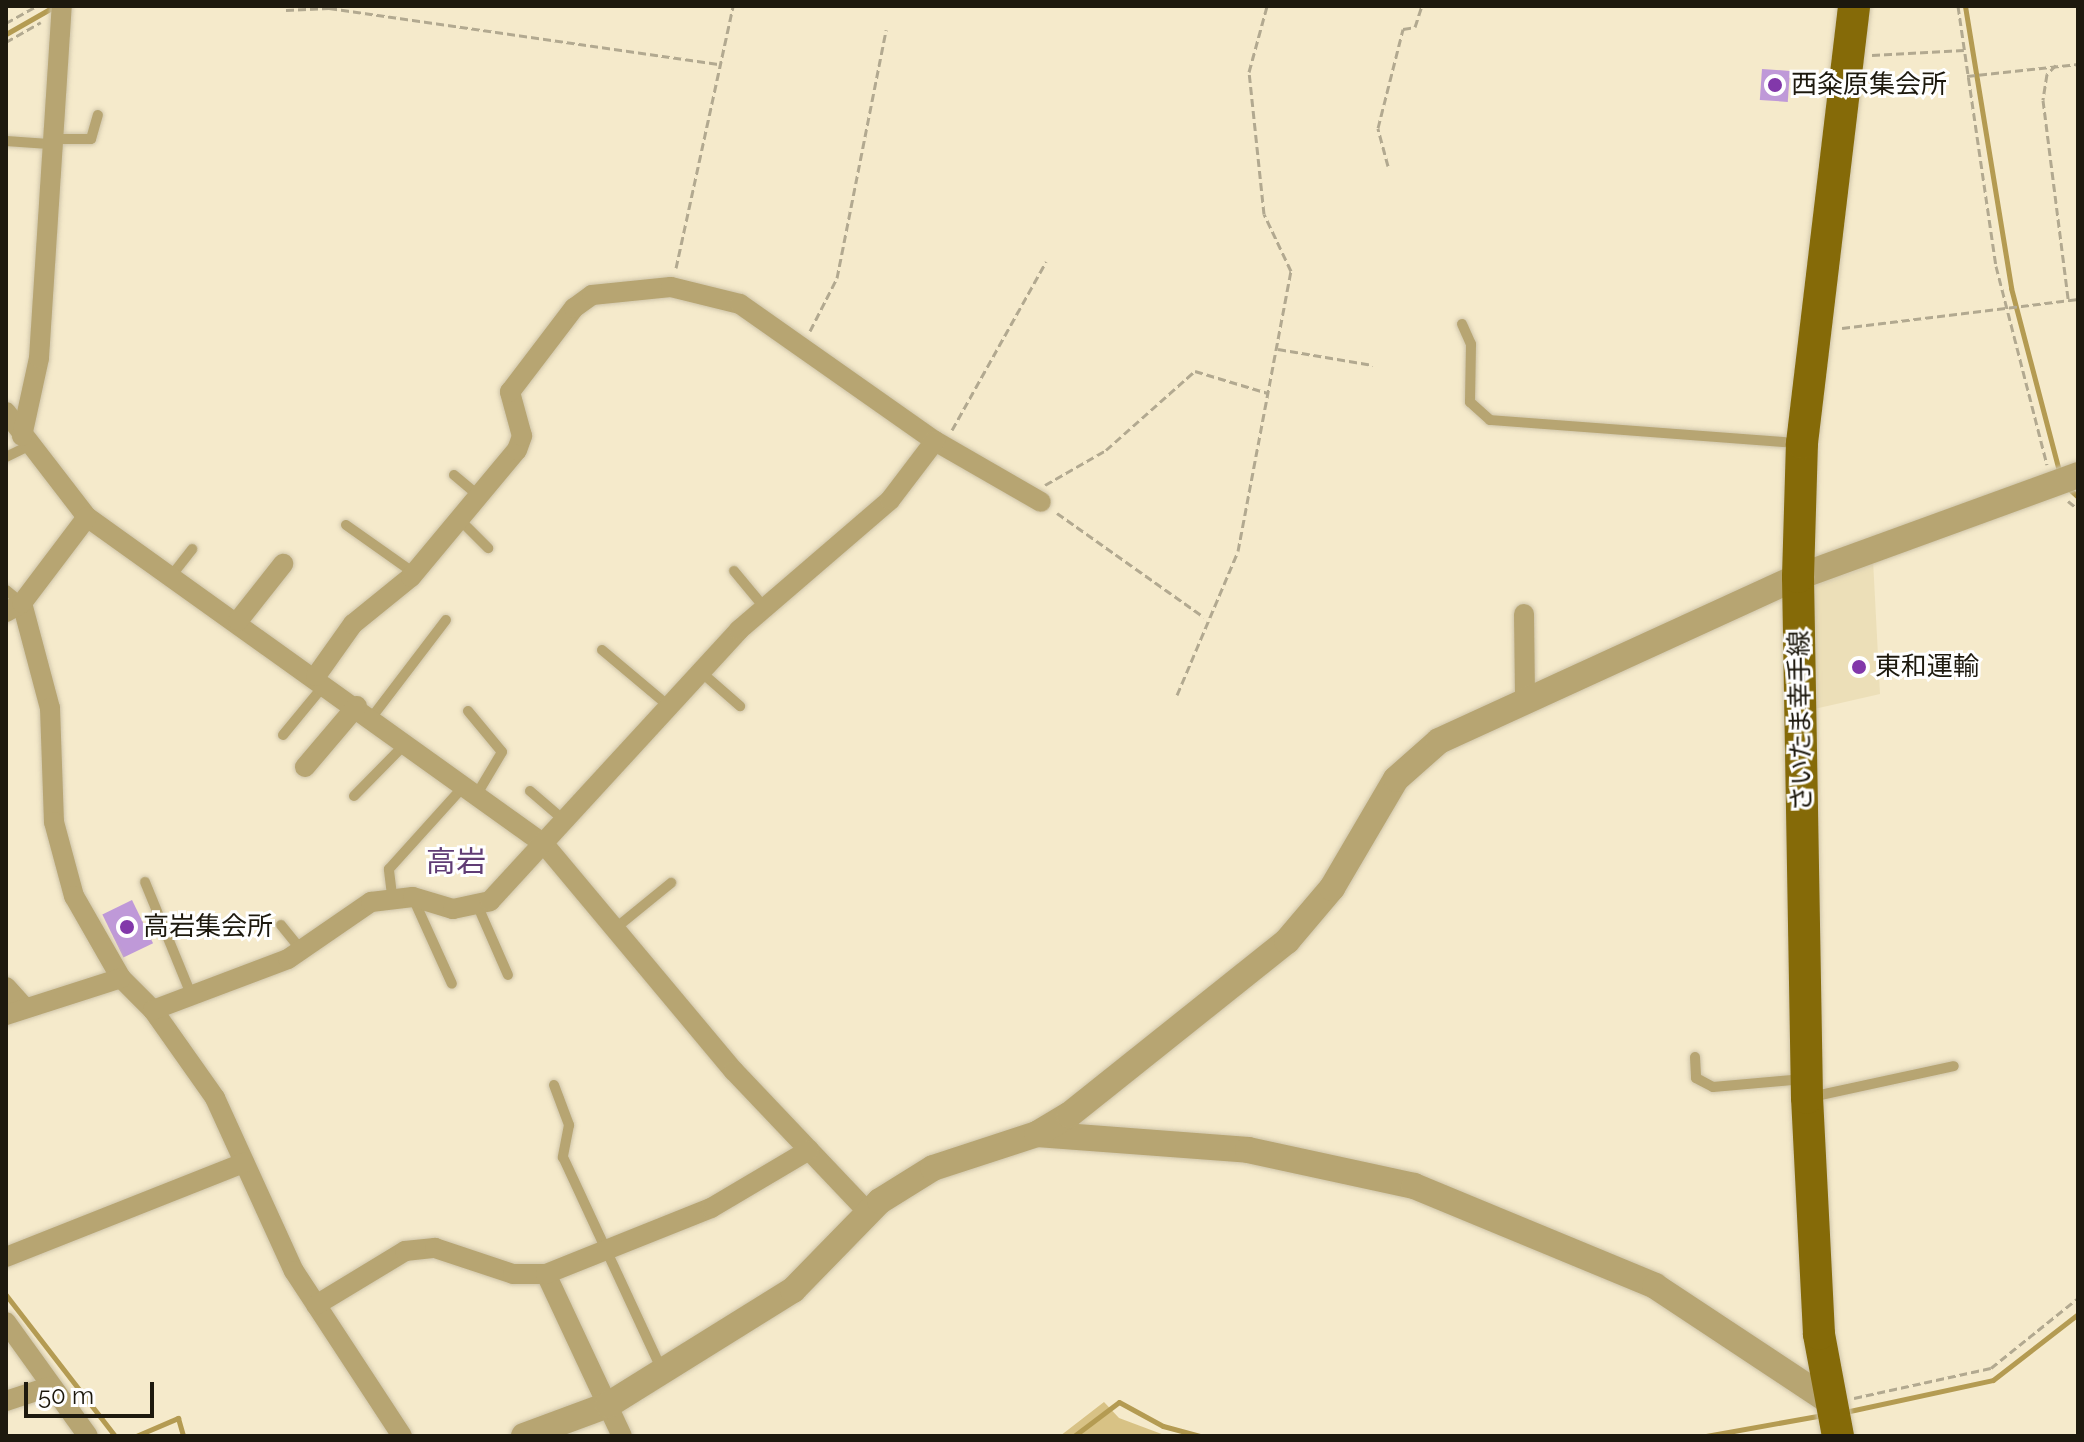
<!DOCTYPE html>
<html>
<head>
<meta charset="utf-8">
<style>
  body { margin:0 }
  #map { position:relative; width:2084px; height:1442px; overflow:hidden; background:#f5eacb; font-family:Raleway,"Noto Sans JP",sans-serif }
  div>[style] { position:absolute }
  [style*='--x'] { left:calc(var(--x)*1px); top:calc(var(--y)*1px); width:calc(var(--w)*1px); rotate:calc(var(--a)*1deg) }
  .built>* { inset:0; background:#ecdfb8 }
  .green>* { inset:0; background:#d8c285 }
  .stream>* { height:5px; margin:-2.5px; padding:0 2.5px; transform-origin:2.5px; border-radius:2.5px; background:#b49b52 }
  .building>* { inset:0; background:#bf99d8; transform-origin:0 0 }
  .path>* { height:3px; margin-top:-1.5px; transform-origin:0; background:repeating-linear-gradient(90deg,#b2a990 0 8px,transparent 0 12px) }
  .roads { filter:drop-shadow(0 0 2px #cec4a9) drop-shadow(0 0 2px #cec4a9) }
  .service>* { height:10px; margin:-5px; padding:0 5px; transform-origin:5px; border-radius:5px; background:#b7a572 }
  .minor>* { height:20px; margin:-10px; padding:0 10px; transform-origin:10px; border-radius:10px; background:#b7a572 }
  .tertiary>* { height:26px; margin:-13px; padding:0 13px; transform-origin:13px; border-radius:13px; background:#b7a572 }
  .primary>* { height:32px; margin:-16px; padding:0 16px; transform-origin:16px; border-radius:16px; background:#856a08 }
  .dots>* { width:22px; height:22px; translate:-50% -50%; box-sizing:border-box; border:4px solid #fff; border-radius:50% }
  span { translate:-50% -50%; white-space:nowrap; text-align:center; line-height:1.15; -webkit-text-stroke:6px #fff; paint-order:stroke }
  .poi-label { font-size:26px; color:#1d190e }
  .left { translate:0 -50%; text-align:left }
  .street-label { font-size:26px; color:#1d190e }
  .quarter-label { font-size:30px; color:#603c75 }
  .frame { position:absolute; inset:0; border:8px solid #1d190e; pointer-events:none }
  .scale { position:absolute; left:24px; top:1382px; width:130px; height:36px; box-sizing:border-box; border:4px solid #1d190e; border-top:0; padding-left:10px; font-size:24px; line-height:28px; white-space:nowrap; color:#1d190e; -webkit-text-stroke:6px #fff; paint-order:stroke }
</style>
</head>
<body>
<div id="map">
  <div class="built">
    <div style="clip-path:polygon(1873px 560px,1880px 694px,1810px 710px,1807px 598px,1817px 581px)"></div>
  </div>
  <div class="green">
    <div style="clip-path:polygon(1104px 1402px,1119px 1418px,1167px 1436px,1060px 1436px)"></div>
  </div>
  <div class="stream">
    <div style="--x:1965;--y:6;--w:286;--a:80.7"></div>
    <div style="--x:2011;--y:288;--w:193;--a:75.3"></div>
    <div style="--x:6;--y:34;--w:56;--a:-29.7"></div>
    <div style="--x:2067;--y:487;--w:15;--a:42"></div>
    <div style="--x:6;--y:1295;--w:178;--a:52.3"></div>
    <div style="--x:1845;--y:1412;--w:151;--a:-12.2"></div>
    <div style="--x:1993;--y:1380;--w:108;--a:-37.8"></div>
    <div style="--x:136;--y:1436;--w:46;--a:-23.2"></div>
    <div style="--x:178;--y:1418;--w:19;--a:74"></div>
    <div style="--x:1074;--y:1436;--w:56;--a:-37.1"></div>
    <div style="--x:1119;--y:1402;--w:50;--a:28.6"></div>
    <div style="--x:1163;--y:1426;--w:38;--a:15"></div>
    <div style="--x:1706;--y:1436;--w:119;--a:-10.2"></div>
  </div>
  <div class="building">
    <div style="left:1762px;top:69px;width:28px;height:31px;rotate:4deg"></div>
    <div style="left:132px;top:900px;width:48px;height:33px;rotate:64deg"></div>
  </div>
  <div class="path">
    <div style="--x:1958;--y:6;--w:263;--a:81.7"></div>
    <div style="--x:1996;--y:266;--w:205;--a:75.6"></div>
    <div style="--x:286;--y:10;--w:43;--a:-2.7"></div>
    <div style="--x:329;--y:8;--w:395;--a:8.2"></div>
    <div style="--x:6;--y:23;--w:35;--a:-29"></div>
    <div style="--x:6;--y:42;--w:40;--a:-29.7"></div>
    <div style="--x:1872;--y:55;--w:92;--a:-3.1"></div>
    <div style="--x:2056;--y:65;--w:13;--a:135"></div>
    <div style="--x:2047;--y:74;--w:26;--a:99"></div>
    <div style="--x:2043;--y:100;--w:201;--a:82.8"></div>
    <div style="--x:1967;--y:76;--w:112;--a:-6.2"></div>
    <div style="--x:1388;--y:166;--w:39;--a:-105"></div>
    <div style="--x:1378;--y:128;--w:102;--a:-75.8"></div>
    <div style="--x:1403;--y:29;--w:12;--a:-9"></div>
    <div style="--x:1415;--y:27;--w:22;--a:-72"></div>
    <div style="--x:676;--y:268;--w:268;--a:-77.7"></div>
    <div style="--x:1842;--y:328;--w:238;--a:-7"></div>
    <div style="--x:810;--y:331;--w:59;--a:-63"></div>
    <div style="--x:837;--y:278;--w:253;--a:-78.8"></div>
    <div style="--x:1278;--y:349;--w:96;--a:9.6"></div>
    <div style="--x:952;--y:430;--w:193;--a:-60.8"></div>
    <div style="--x:1045;--y:485;--w:70;--a:-29.8"></div>
    <div style="--x:1106;--y:450;--w:119;--a:-41.6"></div>
    <div style="--x:1195;--y:371;--w:76;--a:16.8"></div>
    <div style="--x:2068;--y:501;--w:13;--a:39"></div>
    <div style="--x:1057;--y:513;--w:180;--a:35.3"></div>
    <div style="--x:1177;--y:695;--w:156;--a:-67"></div>
    <div style="--x:1238;--y:551;--w:285;--a:-79.3"></div>
    <div style="--x:1291;--y:271;--w:63;--a:-115.3"></div>
    <div style="--x:1264;--y:214;--w:143;--a:-96"></div>
    <div style="--x:1249;--y:72;--w:68;--a:-74.7"></div>
    <div style="--x:1854;--y:1398;--w:140;--a:-12.4"></div>
    <div style="--x:1991;--y:1368;--w:112;--a:-38.8"></div>
  </div>
  <div class="roads">
    <div class="service">
      <div style="--x:51;--y:139;--w:40;--a:0"></div>
      <div style="--x:91;--y:139;--w:25;--a:-74"></div>
      <div style="--x:6;--y:141;--w:43;--a:4"></div>
      <div style="--x:1462;--y:324;--w:22;--a:66"></div>
      <div style="--x:1471;--y:344;--w:58;--a:91"></div>
      <div style="--x:1470;--y:402;--w:27;--a:42"></div>
      <div style="--x:1490;--y:420;--w:309;--a:4.3"></div>
      <div style="--x:6;--y:457;--w:25;--a:-26"></div>
      <div style="--x:454;--y:475;--w:34;--a:40"></div>
      <div style="--x:460;--y:520;--w:40;--a:45"></div>
      <div style="--x:346;--y:525;--w:83;--a:35.2"></div>
      <div style="--x:734;--y:571;--w:47;--a:50.2"></div>
      <div style="--x:172;--y:575;--w:33;--a:-52"></div>
      <div style="--x:6;--y:590;--w:21;--a:39"></div>
      <div style="--x:602;--y:650;--w:89;--a:40"></div>
      <div style="--x:701;--y:672;--w:52;--a:41.1"></div>
      <div style="--x:468;--y:711;--w:53;--a:50.3"></div>
      <div style="--x:502;--y:752;--w:49;--a:120.8"></div>
      <div style="--x:372;--y:717;--w:122;--a:-52.7"></div>
      <div style="--x:283;--y:735;--w:66;--a:-50.5"></div>
      <div style="--x:530;--y:791;--w:46;--a:40.6"></div>
      <div style="--x:354;--y:796;--w:74;--a:-45.5"></div>
      <div style="--x:145;--y:882;--w:121;--a:67.7"></div>
      <div style="--x:392;--y:895;--w:26;--a:-97"></div>
      <div style="--x:389;--y:869;--w:113;--a:-47.9"></div>
      <div style="--x:413;--y:898;--w:94;--a:65.6"></div>
      <div style="--x:479;--y:909;--w:72;--a:66.3"></div>
      <div style="--x:281;--y:925;--w:32;--a:51"></div>
      <div style="--x:617;--y:927;--w:70;--a:-39.2"></div>
      <div style="--x:1695;--y:1057;--w:21;--a:87"></div>
      <div style="--x:1696;--y:1078;--w:19;--a:28"></div>
      <div style="--x:1713;--y:1087;--w:91;--a:-5"></div>
      <div style="--x:554;--y:1085;--w:43;--a:69.4"></div>
      <div style="--x:569;--y:1125;--w:33;--a:101"></div>
      <div style="--x:563;--y:1157;--w:235;--a:65.1"></div>
      <div style="--x:1811;--y:1097;--w:146;--a:-12.2"></div>
    </div>
    <div class="minor">
      <div style="--x:6;--y:412;--w:133;--a:52.4"></div>
      <div style="--x:87;--y:517;--w:562;--a:35.59"></div>
      <div style="--x:544;--y:844;--w:296;--a:50.1"></div>
      <div style="--x:734;--y:1071;--w:195;--a:46.5"></div>
      <div style="--x:22;--y:436;--w:80;--a:-77.7"></div>
      <div style="--x:39;--y:358;--w:353;--a:-86.3"></div>
      <div style="--x:22;--y:603;--w:109;--a:75.1"></div>
      <div style="--x:50;--y:708;--w:114;--a:88"></div>
      <div style="--x:54;--y:822;--w:77;--a:74.9"></div>
      <div style="--x:74;--y:896;--w:95;--a:60.2"></div>
      <div style="--x:121;--y:978;--w:45;--a:45"></div>
      <div style="--x:153;--y:1010;--w:108;--a:54.8"></div>
      <div style="--x:215;--y:1098;--w:190;--a:65.5"></div>
      <div style="--x:294;--y:1271;--w:197;--a:56.8"></div>
      <div style="--x:6;--y:612;--w:18;--a:-29"></div>
      <div style="--x:22;--y:603;--w:108;--a:-52.9"></div>
      <div style="--x:1524;--y:614;--w:87;--a:89.3"></div>
      <div style="--x:238;--y:621;--w:73;--a:-51.7"></div>
      <div style="--x:316;--y:676;--w:64;--a:-54.6"></div>
      <div style="--x:353;--y:624;--w:75;--a:-39"></div>
      <div style="--x:411;--y:577;--w:165;--a:-50.2"></div>
      <div style="--x:517;--y:450;--w:15;--a:-70"></div>
      <div style="--x:522;--y:436;--w:46;--a:-105.3"></div>
      <div style="--x:510;--y:392;--w:106;--a:-52.7"></div>
      <div style="--x:574;--y:308;--w:22;--a:-36"></div>
      <div style="--x:592;--y:295;--w:79;--a:-5.8"></div>
      <div style="--x:671;--y:287;--w:71;--a:13.8"></div>
      <div style="--x:740;--y:304;--w:238;--a:35.1"></div>
      <div style="--x:935;--y:441;--w:122;--a:29.9"></div>
      <div style="--x:305;--y:767;--w:80;--a:-49.6"></div>
      <div style="--x:6;--y:987;--w:28;--a:48"></div>
      <div style="--x:153;--y:1010;--w:144;--a:-20.7"></div>
      <div style="--x:288;--y:959;--w:101;--a:-34.5"></div>
      <div style="--x:371;--y:902;--w:42;--a:-6.8"></div>
      <div style="--x:413;--y:897;--w:42;--a:16.7"></div>
      <div style="--x:453;--y:909;--w:38;--a:-12"></div>
      <div style="--x:490;--y:901;--w:368;--a:-47.4"></div>
      <div style="--x:739;--y:630;--w:199;--a:-40.7"></div>
      <div style="--x:890;--y:500;--w:74;--a:-52.7"></div>
      <div style="--x:6;--y:1015;--w:121;--a:-17.8"></div>
      <div style="--x:6;--y:1257;--w:256;--a:-21.6"></div>
      <div style="--x:546;--y:1274;--w:179;--a:64.9"></div>
      <div style="--x:316;--y:1305;--w:104;--a:-31.2"></div>
      <div style="--x:405;--y:1251;--w:30;--a:-6"></div>
      <div style="--x:435;--y:1248;--w:82;--a:18.4"></div>
      <div style="--x:513;--y:1274;--w:33;--a:0"></div>
      <div style="--x:546;--y:1274;--w:178;--a:-21.8"></div>
      <div style="--x:711;--y:1208;--w:114;--a:-30.6"></div>
      <div style="--x:6;--y:1322;--w:140;--a:54.3"></div>
      <div style="--x:6;--y:1401;--w:47;--a:-18.4"></div>
    </div>
    <div class="tertiary">
      <div style="--x:1037;--y:1134;--w:212;--a:4.3"></div>
      <div style="--x:1248;--y:1150;--w:170;--a:12.2"></div>
      <div style="--x:1414;--y:1186;--w:261;--a:22.5"></div>
      <div style="--x:1655;--y:1286;--w:206;--a:33.5"></div>
      <div style="--x:524;--y:1436;--w:90;--a:-20.3"></div>
      <div style="--x:608;--y:1405;--w:218;--a:-31.9"></div>
      <div style="--x:793;--y:1290;--w:124;--a:-45.7"></div>
      <div style="--x:880;--y:1201;--w:62;--a:-31.9"></div>
      <div style="--x:933;--y:1168;--w:109;--a:-18.1"></div>
      <div style="--x:1037;--y:1134;--w:37;--a:-31"></div>
      <div style="--x:1069;--y:1115;--w:279;--a:-38.6"></div>
      <div style="--x:1287;--y:941;--w:70;--a:-49.7"></div>
      <div style="--x:1332;--y:888;--w:126;--a:-59.6"></div>
      <div style="--x:1396;--y:779;--w:57;--a:-41.5"></div>
      <div style="--x:1439;--y:741;--w:395;--a:-24.6"></div>
      <div style="--x:1798;--y:577;--w:298;--a:-20"></div>
    </div>
    <div class="primary">
      <div style="--x:1838;--y:1436;--w:104;--a:-100.6"></div>
      <div style="--x:1819;--y:1334;--w:236;--a:-92.9"></div>
      <div style="--x:1807;--y:1098;--w:521;--a:-90.99"></div>
      <div style="--x:1798;--y:577;--w:134;--a:-88.3"></div>
      <div style="--x:1802;--y:443;--w:440;--a:-83.2"></div>
    </div>
  </div>
  <div class="dots">
    <div style="left:1775px;top:85px;background:#8238aa"></div>
    <div style="left:1859px;top:667px;background:#8238aa"></div>
    <div style="left:127px;top:927px;background:#8238aa"></div>
  </div>
  <div class="poi-label">
    <span class="left" style="left:1791px;top:85px">西粂原集会所</span>
    <span class="left" style="left:1875px;top:667px">東和運輸</span>
    <span class="left" style="left:143px;top:927px">高岩集会所</span>
  </div>
  <div class="street-label">
    <span style="left:1801px;top:721px;rotate:-91deg">さいたま幸手線</span>
  </div>
  <div class="quarter-label">
    <span style="left:456px;top:862px">高岩</span>
  </div>
  <div class="frame"></div>
  <div class="scale">50 m</div>
</div>
</body>
</html>
